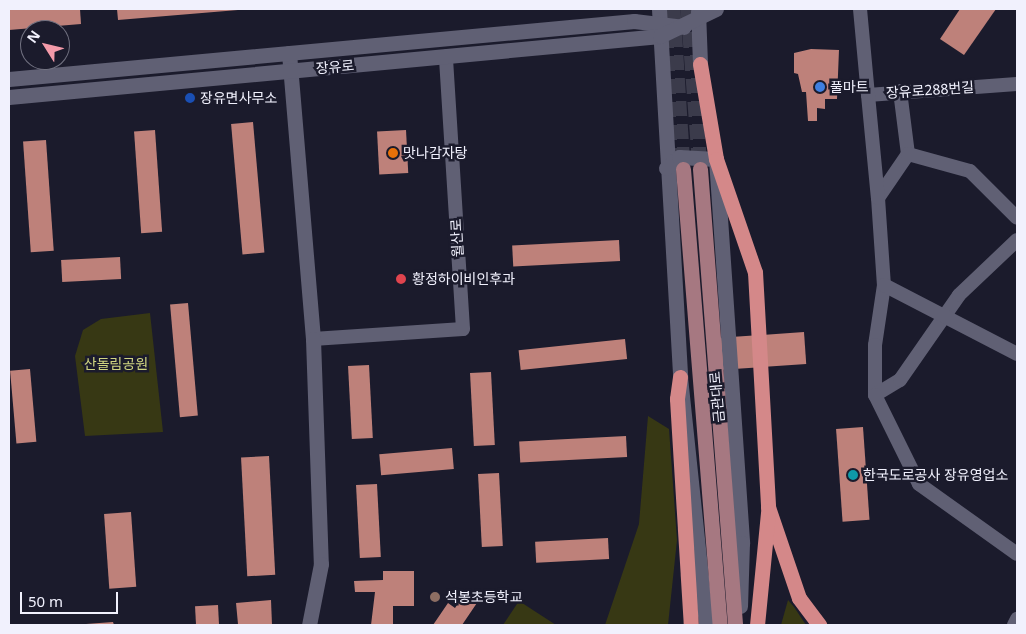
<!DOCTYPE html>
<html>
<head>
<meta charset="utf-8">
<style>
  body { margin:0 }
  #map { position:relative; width:1026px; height:634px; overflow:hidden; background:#1b1b2c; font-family:"Noto Sans","Noto Sans KR",sans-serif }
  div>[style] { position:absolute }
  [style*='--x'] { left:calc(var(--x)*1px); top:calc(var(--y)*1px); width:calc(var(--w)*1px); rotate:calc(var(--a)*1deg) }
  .green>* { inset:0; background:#373814 }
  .building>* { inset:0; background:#be817a; transform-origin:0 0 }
  .primary-tunnel>* { height:15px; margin-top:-7.5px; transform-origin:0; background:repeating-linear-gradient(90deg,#3b3b4b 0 15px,transparent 0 23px) }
  .minor>* { height:14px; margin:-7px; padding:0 7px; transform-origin:7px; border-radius:7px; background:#606074 }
  .tertiary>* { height:15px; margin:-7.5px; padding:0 7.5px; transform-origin:7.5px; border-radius:7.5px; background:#606074 }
  .secondary>* { height:15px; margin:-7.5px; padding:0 7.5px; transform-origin:7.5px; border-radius:7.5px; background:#606074 }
  .primary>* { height:15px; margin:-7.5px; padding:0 7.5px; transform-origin:7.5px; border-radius:7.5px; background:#a67881 }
  .motorway>* { height:15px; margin:-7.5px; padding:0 7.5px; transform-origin:7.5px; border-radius:7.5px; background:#d48889 }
  .dots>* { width:14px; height:14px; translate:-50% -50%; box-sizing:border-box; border:2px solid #1b1b2c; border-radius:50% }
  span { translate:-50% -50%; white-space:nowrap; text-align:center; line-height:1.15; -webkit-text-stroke:5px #1b1b2c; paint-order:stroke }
  .street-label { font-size:14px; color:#f1f1fd }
  .poi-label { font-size:14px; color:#f1f1fd }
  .left { translate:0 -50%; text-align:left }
  .park-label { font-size:14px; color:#d0d581 }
  .frame { position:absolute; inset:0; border:10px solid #f1f1fd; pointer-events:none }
  .north { position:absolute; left:20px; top:20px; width:50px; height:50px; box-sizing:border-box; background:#1b1b2c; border:1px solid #717180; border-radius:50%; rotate:306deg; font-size:14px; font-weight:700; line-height:20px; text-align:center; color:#f1f1fd }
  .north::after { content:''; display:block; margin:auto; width:18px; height:22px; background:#f39aa9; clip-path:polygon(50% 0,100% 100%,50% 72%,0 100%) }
  .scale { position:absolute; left:20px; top:592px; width:98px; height:22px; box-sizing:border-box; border:2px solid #f1f1fd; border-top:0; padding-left:6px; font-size:15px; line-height:18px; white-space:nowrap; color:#f1f1fd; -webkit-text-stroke:4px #1b1b2c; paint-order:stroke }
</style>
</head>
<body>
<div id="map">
  <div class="green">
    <div style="clip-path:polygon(150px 313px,163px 432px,85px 436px,75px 356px,83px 330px,101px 319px)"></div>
    <div style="clip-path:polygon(648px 416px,669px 429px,677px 540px,668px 625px,605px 625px,639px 524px)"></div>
    <div style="clip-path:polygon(788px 600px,794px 607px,806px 625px,781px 625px)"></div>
    <div style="clip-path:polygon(519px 601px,556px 625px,503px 625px)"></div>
  </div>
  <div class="building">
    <div style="clip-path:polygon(80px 9px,81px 24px,9px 30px,9px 10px)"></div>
    <div style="clip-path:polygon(117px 9px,238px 9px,238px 10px,118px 20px)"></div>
    <div style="clip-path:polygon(960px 9px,996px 9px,964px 55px,940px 39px)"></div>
    <div style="clip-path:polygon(811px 49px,839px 50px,837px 99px,825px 99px,825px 109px,817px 108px,817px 121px,808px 121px,806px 92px,802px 92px,798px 74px,794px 73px,794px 53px)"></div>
    <div style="left:253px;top:122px;width:131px;height:22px;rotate:85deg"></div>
    <div style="left:155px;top:130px;width:102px;height:21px;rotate:86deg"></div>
    <div style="left:406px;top:130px;width:43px;height:29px;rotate:87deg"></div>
    <div style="left:46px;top:140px;width:111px;height:23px;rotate:86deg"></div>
    <div style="left:619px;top:240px;width:21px;height:107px;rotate:87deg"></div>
    <div style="left:120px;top:257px;width:22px;height:59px;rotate:87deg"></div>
    <div style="left:188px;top:303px;width:113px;height:18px;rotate:85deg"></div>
    <div style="left:804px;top:332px;width:32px;height:84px;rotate:86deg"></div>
    <div style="left:625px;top:339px;width:20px;height:107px;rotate:84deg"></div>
    <div style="left:369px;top:365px;width:73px;height:21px;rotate:87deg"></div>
    <div style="left:30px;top:369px;width:73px;height:20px;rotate:85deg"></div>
    <div style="left:491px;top:372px;width:73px;height:21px;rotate:87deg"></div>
    <div style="left:863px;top:427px;width:93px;height:27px;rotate:86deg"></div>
    <div style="left:626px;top:436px;width:21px;height:107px;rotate:87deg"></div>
    <div style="left:452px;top:448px;width:21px;height:73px;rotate:85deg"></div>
    <div style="left:269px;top:456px;width:119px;height:28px;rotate:87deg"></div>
    <div style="left:499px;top:473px;width:73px;height:21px;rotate:87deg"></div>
    <div style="left:377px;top:484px;width:73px;height:21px;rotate:87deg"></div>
    <div style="left:131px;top:512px;width:75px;height:27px;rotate:86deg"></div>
    <div style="left:608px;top:538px;width:21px;height:73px;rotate:87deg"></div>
    <div style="clip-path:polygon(383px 571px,414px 571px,414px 606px,393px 606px,393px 625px,371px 625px,375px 592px,355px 592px,354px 581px,383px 580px)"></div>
    <div style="clip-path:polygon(468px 589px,481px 597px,462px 625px,433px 625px,448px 603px,455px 608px)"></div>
    <div style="clip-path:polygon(271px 600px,272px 625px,238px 624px,236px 603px)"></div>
    <div style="left:218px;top:605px;width:20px;height:23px;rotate:87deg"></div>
    <div style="clip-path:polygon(113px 622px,114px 625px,86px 625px,86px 624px)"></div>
  </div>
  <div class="primary-tunnel">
    <div style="--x:673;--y:9;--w:160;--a:86.4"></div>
    <div style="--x:688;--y:9;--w:160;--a:85.7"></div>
  </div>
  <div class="minor">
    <div style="--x:860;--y:9;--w:86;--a:84.7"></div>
    <div style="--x:868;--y:95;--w:149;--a:-4.2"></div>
    <div style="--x:900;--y:91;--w:64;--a:82.8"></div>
    <div style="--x:908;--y:154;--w:53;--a:124.3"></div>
    <div style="--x:878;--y:198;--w:87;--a:86.1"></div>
    <div style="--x:884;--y:285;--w:61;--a:98.5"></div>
    <div style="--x:875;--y:345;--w:50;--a:90"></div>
    <div style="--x:875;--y:395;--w:29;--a:-31"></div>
    <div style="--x:900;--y:380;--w:103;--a:-55.2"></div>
    <div style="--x:959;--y:295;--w:80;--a:-43.5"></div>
    <div style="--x:868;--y:95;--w:103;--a:84.5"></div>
    <div style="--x:908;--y:154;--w:64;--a:15.3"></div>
    <div style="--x:970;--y:171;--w:66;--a:45"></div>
    <div style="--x:884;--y:285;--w:150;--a:27.4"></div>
    <div style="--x:313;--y:339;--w:150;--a:-3.8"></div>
    <div style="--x:463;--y:329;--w:273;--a:-93.6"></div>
    <div style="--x:875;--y:395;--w:99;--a:63.7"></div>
    <div style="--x:919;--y:484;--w:120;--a:35.5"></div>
    <div style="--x:1014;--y:625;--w:7;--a:-63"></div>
  </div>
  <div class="tertiary">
    <div style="--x:289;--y:53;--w:287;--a:85.2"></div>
    <div style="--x:313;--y:339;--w:225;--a:88"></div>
    <div style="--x:321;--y:564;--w:62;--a:101.1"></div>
  </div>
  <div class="secondary">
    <div style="--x:659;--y:9;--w:369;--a:86.7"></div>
    <div style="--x:680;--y:377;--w:249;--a:84"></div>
    <div style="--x:698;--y:11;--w:53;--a:87.8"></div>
    <div style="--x:9;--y:79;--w:628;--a:-5.3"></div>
    <div style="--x:634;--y:21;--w:50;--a:6.8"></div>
    <div style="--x:9;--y:97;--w:654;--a:-5.35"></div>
    <div style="--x:660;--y:36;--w:62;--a:-25.7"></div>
    <div style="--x:666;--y:168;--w:17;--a:-40"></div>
    <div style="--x:679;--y:157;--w:37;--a:3"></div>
    <div style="--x:716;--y:159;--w:385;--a:86.1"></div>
    <div style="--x:742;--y:543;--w:63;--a:91.8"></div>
  </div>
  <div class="primary">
    <div style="--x:683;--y:169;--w:457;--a:85.4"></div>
    <div style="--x:700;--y:169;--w:457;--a:85.6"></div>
  </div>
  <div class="motorway">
    <div style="--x:700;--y:64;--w:96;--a:80.4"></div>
    <div style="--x:716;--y:159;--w:120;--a:71"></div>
    <div style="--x:755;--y:272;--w:235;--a:86.8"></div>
    <div style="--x:768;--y:507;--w:96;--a:71.2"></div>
    <div style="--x:799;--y:598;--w:34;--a:53"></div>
    <div style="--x:680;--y:377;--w:22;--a:98"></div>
    <div style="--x:677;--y:399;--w:226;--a:86.5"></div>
    <div style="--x:757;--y:625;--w:114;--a:-84.4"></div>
  </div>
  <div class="dots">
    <div style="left:820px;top:87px;background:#3f7fe0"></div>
    <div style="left:190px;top:98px;background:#1a4fb4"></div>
    <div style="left:393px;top:153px;background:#e8710a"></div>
    <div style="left:401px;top:279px;background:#e0444e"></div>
    <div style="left:853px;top:475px;background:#0f9aa8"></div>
    <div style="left:435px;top:597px;background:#8d6e63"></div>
  </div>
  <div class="street-label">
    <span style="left:335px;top:67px;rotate:-5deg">장유로</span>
    <span style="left:930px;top:90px;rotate:-4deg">장유로288번길</span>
    <span style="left:457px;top:238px;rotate:-93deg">월산로</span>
    <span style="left:717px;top:397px;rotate:-95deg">금관대로</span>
  </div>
  <div class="poi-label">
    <span class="left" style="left:830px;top:87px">풀마트</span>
    <span class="left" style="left:200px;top:98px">장유면사무소</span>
    <span class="left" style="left:403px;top:153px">맛나감자탕</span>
    <span class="left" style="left:412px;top:279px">황정하이비인후과</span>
    <span class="left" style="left:863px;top:475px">한국도로공사 장유영업소</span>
    <span class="left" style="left:445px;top:597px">석봉초등학교</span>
  </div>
  <div class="park-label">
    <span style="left:116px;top:364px">산돌림공원</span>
  </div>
  <div class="frame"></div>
  <div class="north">N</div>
  <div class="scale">50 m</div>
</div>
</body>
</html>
